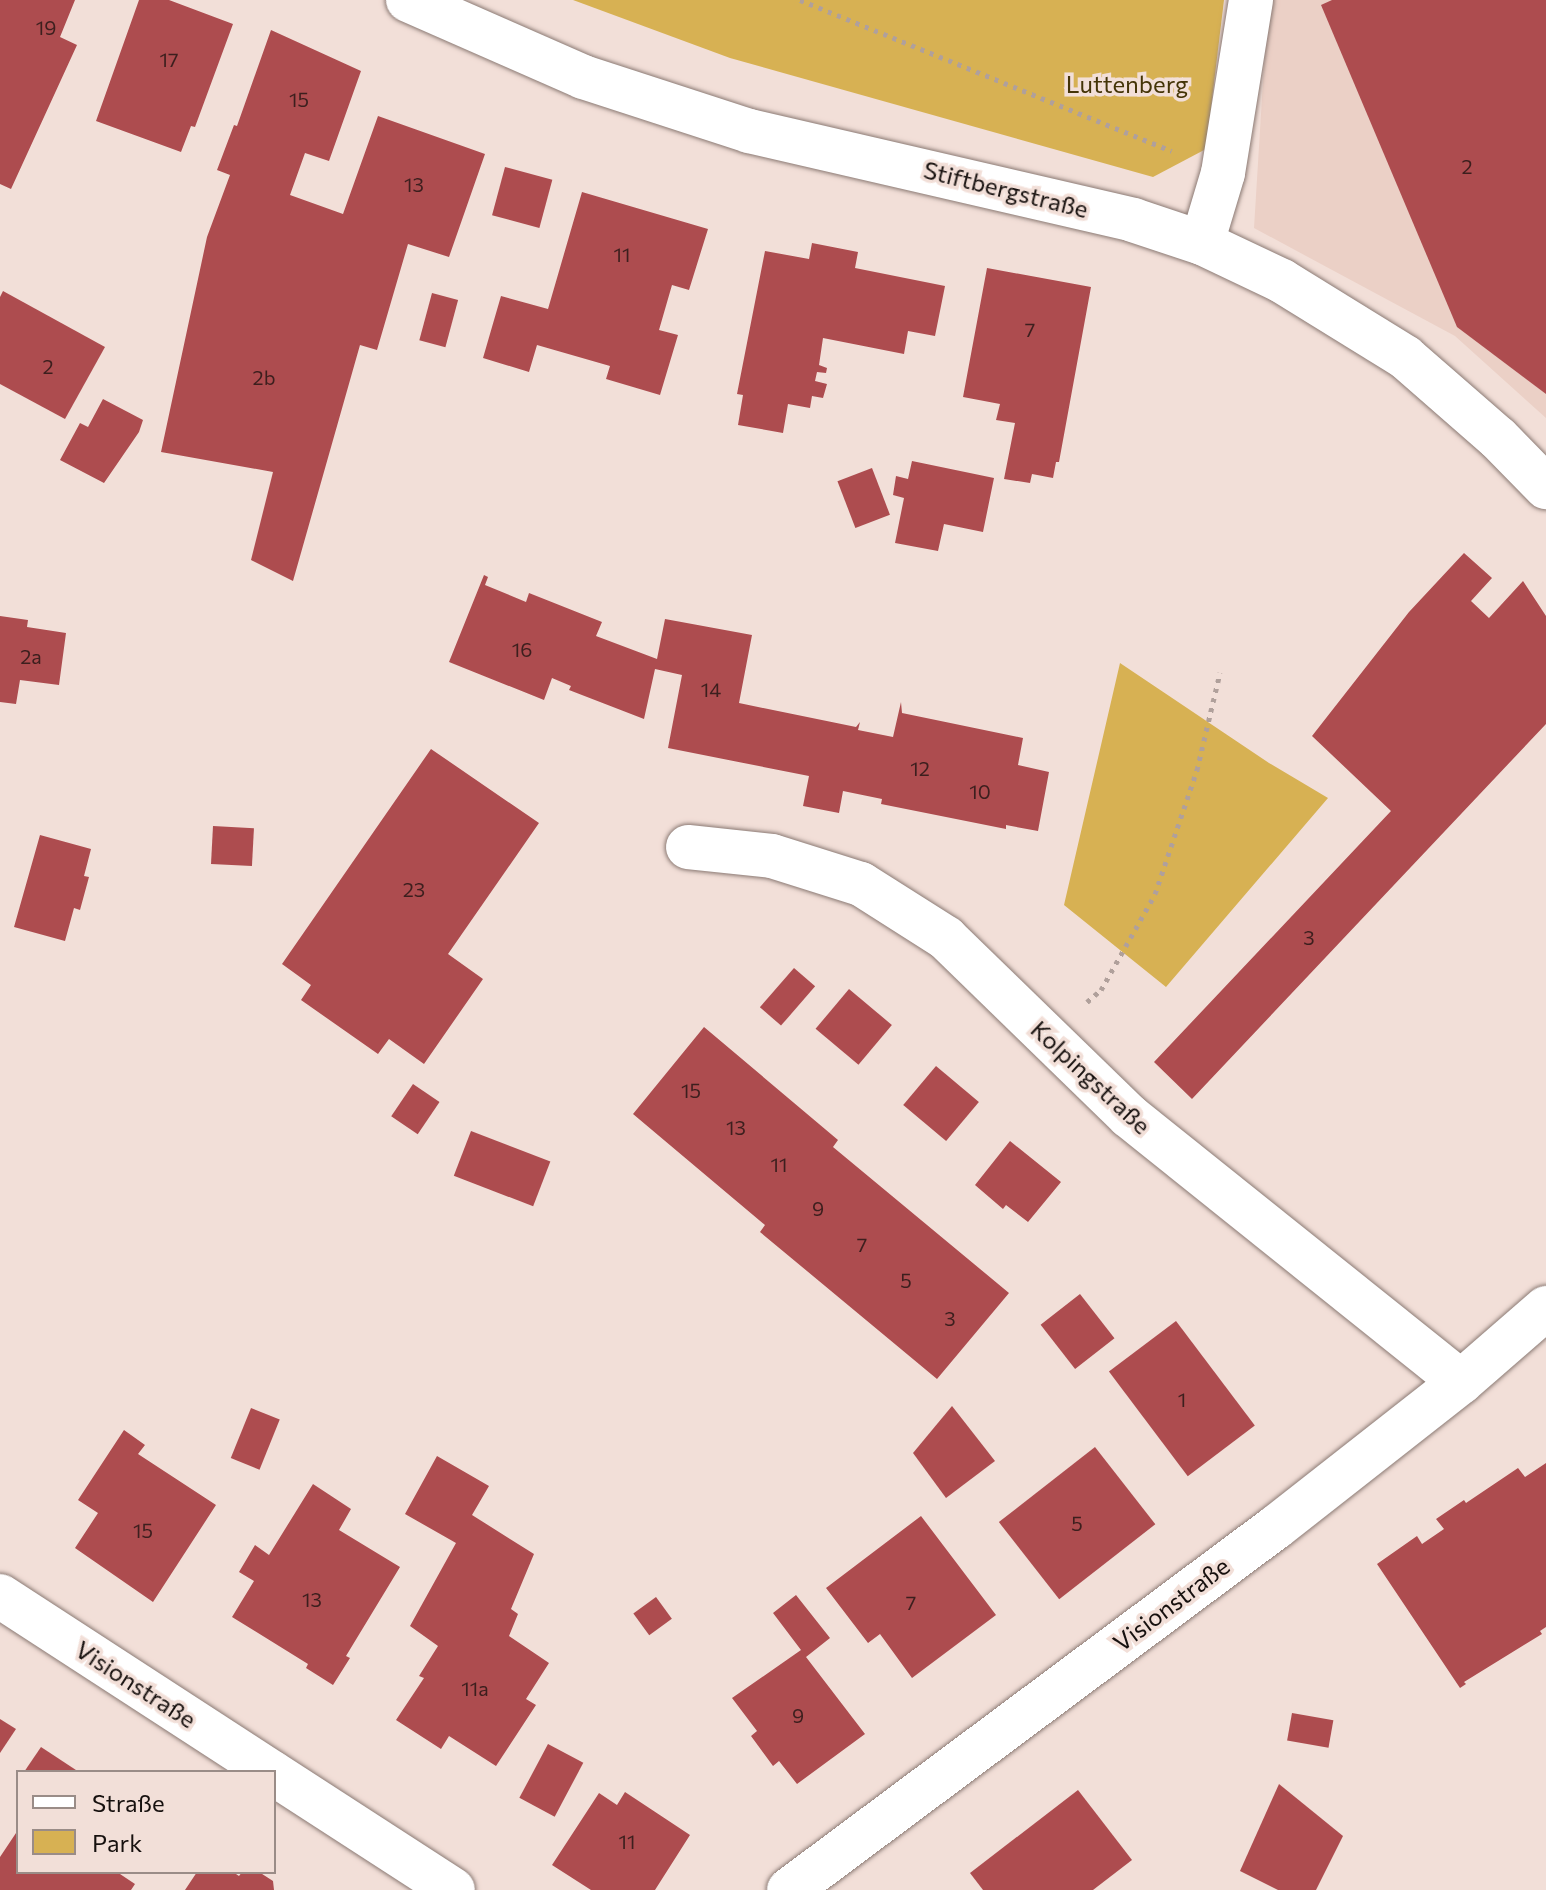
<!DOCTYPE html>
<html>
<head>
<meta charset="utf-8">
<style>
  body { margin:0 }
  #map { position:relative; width:1546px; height:1890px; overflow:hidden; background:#f2dfd8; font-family:Commissioner,sans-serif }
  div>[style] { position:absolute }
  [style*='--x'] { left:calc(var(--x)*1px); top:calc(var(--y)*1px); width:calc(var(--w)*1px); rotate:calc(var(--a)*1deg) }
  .built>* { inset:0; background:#ebd0c6 }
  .green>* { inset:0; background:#d7b153 }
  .building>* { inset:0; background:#ad4c4f; transform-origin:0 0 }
  .path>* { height:5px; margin-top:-2.5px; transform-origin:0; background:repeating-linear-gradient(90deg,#b0a09b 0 4px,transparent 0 10px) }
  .roads { filter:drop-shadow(0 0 2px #8b7a74) drop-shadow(0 0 2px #8b7a74) }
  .street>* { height:44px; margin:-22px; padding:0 22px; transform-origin:22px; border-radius:22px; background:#fff }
  .secondary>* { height:44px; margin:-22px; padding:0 22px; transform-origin:22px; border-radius:22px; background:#fff }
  span { translate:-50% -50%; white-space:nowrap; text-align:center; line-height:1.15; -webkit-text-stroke:7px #f2dfd8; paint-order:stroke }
  .number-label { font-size:20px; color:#3c1f1e }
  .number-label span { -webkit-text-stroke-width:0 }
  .park-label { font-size:24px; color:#443407 }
  .street-label { font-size:24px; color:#16100e }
  .legend { position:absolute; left:16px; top:1770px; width:260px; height:104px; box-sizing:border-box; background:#f2dfd8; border:2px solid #9a8c87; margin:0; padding:10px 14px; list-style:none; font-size:24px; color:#16100e }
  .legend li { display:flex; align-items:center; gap:16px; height:40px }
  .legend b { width:40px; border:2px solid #9a8c87 }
</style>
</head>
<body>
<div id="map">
  <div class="built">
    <div style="clip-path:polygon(1268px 0,1546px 0,1546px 418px,1455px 336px,1254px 228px)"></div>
  </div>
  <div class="green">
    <div style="clip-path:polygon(573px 0,1224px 0,1206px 149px,1153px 177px,730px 58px)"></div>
    <div style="clip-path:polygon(1120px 663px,1269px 763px,1328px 798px,1166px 987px,1064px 905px)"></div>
  </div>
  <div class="building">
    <div style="clip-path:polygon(0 0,75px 0,60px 37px,77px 45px,11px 189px,0 184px)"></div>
    <div style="clip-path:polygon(139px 0,169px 0,233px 24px,195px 127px,191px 126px,181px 152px,96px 121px)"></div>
    <div style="clip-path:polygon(1332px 0,1546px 0,1546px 394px,1457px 327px,1321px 5px)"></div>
    <div style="clip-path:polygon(271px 30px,361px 71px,329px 161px,305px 153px,290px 195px,343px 214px,378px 116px,485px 154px,449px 257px,408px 244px,377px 350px,360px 345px,293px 581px,251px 560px,273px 472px,161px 452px,207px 237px,230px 175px,217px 170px,234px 125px,237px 126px)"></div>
    <div style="left:505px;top:167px;width:49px;height:50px;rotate:15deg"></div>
    <div style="clip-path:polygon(582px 192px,708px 229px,689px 290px,672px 285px,659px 330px,678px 335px,660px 395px,606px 379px,610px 366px,537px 345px,529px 372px,483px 358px,501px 296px,548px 309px)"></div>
    <div style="clip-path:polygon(812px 243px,858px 252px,855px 268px,945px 286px,935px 336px,908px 331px,904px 354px,823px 338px,819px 365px,827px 368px,826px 373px,817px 372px,815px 381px,827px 384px,823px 398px,812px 396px,810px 408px,788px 404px,783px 433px,738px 425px,743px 395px,737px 394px,765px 251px,809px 259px)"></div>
    <div style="clip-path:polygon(987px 268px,1091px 287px,1059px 462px,1056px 462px,1053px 478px,1032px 474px,1030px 483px,1004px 479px,1015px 423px,996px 420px,1000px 404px,963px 397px)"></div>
    <div style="clip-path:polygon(3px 291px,105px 347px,65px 419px,0 384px,0 297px)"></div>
    <div style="left:432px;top:293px;width:27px;height:49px;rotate:15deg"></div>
    <div style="clip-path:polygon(103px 399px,143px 420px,139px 432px,104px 483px,60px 460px,80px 423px,88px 427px)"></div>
    <div style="clip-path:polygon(912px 461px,994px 478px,983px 532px,944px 524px,938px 551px,895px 543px,904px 498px,893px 495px,896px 476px,908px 479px)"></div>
    <div style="left:872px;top:468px;width:50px;height:37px;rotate:69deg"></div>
    <div style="clip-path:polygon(1464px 553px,1492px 578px,1471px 601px,1489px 618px,1523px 581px,1546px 616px,1546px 724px,1192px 1099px,1154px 1062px,1391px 811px,1312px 736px,1409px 612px)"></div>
    <div style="clip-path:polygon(484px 575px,488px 577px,485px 585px,526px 602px,529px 593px,602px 622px,596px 636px,657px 659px,665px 619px,752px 635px,739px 703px,856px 727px,860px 722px,858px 730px,893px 737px,901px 702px,902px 713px,1023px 738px,1018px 765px,1049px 772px,1038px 831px,1006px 825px,1006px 829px,881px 804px,882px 799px,843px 791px,839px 813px,803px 806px,809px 776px,668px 748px,682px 675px,655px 669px,644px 719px,569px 690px,571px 686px,552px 678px,544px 700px,449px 662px)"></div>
    <div style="clip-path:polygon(0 616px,28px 620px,27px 627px,66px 633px,59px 685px,20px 680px,16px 704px,0 702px)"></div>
    <div style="clip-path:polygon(431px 749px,539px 823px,448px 954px,483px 979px,424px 1064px,389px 1039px,378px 1054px,301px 1000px,311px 985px,282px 964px)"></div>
    <div style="left:213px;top:826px;width:41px;height:38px;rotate:3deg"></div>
    <div style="clip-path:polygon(40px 835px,91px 849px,84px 876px,89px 877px,80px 910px,74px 908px,65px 941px,14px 927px)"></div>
    <div style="left:794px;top:968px;width:28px;height:52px;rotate:41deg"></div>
    <div style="left:849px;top:989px;width:56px;height:52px;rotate:40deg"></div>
    <div style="clip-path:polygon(704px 1027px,838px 1140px,833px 1147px,1009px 1293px,937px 1379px,760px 1232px,765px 1225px,633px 1114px)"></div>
    <div style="left:936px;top:1066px;width:56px;height:51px;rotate:40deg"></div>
    <div style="left:413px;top:1084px;width:32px;height:39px;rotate:34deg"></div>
    <div style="left:471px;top:1131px;width:85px;height:48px;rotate:21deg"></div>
    <div style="clip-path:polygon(1010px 1141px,1061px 1182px,1028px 1222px,1006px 1205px,1003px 1209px,975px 1185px)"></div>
    <div style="left:1080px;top:1294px;width:56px;height:50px;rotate:52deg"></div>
    <div style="left:1176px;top:1321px;width:131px;height:84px;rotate:53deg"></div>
    <div style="clip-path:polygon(952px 1406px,995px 1461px,946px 1498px,913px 1453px)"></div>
    <div style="left:251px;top:1408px;width:31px;height:54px;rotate:22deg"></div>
    <div style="clip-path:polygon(124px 1430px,145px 1445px,138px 1454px,216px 1505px,153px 1602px,75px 1548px,98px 1513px,78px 1500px)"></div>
    <div style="left:1095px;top:1447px;width:98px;height:122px;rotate:52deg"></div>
    <div style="clip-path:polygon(437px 1456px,489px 1486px,472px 1515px,534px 1554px,511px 1609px,518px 1614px,509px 1636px,549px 1663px,526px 1699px,536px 1705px,496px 1766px,449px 1736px,441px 1749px,396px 1720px,424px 1678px,419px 1676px,438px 1646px,410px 1626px,456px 1543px,405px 1514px)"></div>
    <div style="clip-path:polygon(1546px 1463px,1546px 1627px,1540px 1631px,1542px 1634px,1464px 1682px,1466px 1684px,1460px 1688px,1377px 1564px,1417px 1536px,1422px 1544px,1444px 1529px,1436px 1519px,1464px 1500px,1466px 1503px,1518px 1468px,1525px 1477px)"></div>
    <div style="clip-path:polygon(313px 1484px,351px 1509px,339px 1530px,400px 1567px,346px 1656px,350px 1658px,333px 1685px,306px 1668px,308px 1664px,232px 1617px,254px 1581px,239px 1572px,255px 1545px,269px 1555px)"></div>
    <div style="clip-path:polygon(921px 1516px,996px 1615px,912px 1678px,880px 1634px,868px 1643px,826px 1588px)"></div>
    <div style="clip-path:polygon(796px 1595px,830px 1638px,806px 1657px,865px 1734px,797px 1784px,779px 1761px,773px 1766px,751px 1736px,757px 1731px,732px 1698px,801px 1650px,773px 1613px)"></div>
    <div style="left:656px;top:1597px;width:27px;height:28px;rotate:54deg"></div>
    <div style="left:1292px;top:1713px;width:42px;height:28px;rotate:10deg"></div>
    <div style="clip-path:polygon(0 1719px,16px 1729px,0 1753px)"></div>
    <div style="left:548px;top:1744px;width:40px;height:61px;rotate:28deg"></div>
    <div style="clip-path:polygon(41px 1747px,79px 1772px,24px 1772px)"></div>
    <div style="clip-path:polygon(1279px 1784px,1343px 1836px,1316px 1890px,1278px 1890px,1240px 1871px)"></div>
    <div style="clip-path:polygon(1078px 1790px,1132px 1860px,1093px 1890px,983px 1890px,970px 1873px)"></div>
    <div style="clip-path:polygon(625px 1792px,690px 1835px,655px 1890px,591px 1890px,552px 1865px,599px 1793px,617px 1805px)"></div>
    <div style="clip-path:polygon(18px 1830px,18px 1872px,117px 1872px,135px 1884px,131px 1890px,0 1890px,0 1857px)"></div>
    <div style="clip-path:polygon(197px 1872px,233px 1872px,239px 1876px,242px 1872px,259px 1872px,273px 1881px,274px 1890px,185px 1890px)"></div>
  </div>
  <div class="path">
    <div style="--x:800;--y:0;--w:401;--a:22.1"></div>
    <div style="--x:1087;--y:1002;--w:18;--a:-41"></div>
    <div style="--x:1101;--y:990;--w:110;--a:-60.6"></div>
    <div style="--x:1155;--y:894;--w:131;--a:-71.3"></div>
    <div style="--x:1197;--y:770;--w:100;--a:-76.7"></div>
  </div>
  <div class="roads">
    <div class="street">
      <div style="--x:1202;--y:243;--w:73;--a:-73.3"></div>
      <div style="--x:1223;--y:173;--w:175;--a:-80.8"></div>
      <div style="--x:688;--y:847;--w:84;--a:6.1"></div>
      <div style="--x:772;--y:856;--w:93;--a:17.5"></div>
      <div style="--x:861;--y:884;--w:101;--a:32.4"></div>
      <div style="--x:946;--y:938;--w:255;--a:44.2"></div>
      <div style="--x:1129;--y:1116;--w:425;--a:38.7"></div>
      <div style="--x:0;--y:1596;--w:323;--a:33"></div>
      <div style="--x:274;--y:1774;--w:213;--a:32.9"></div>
      <div style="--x:789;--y:1890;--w:607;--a:-36.7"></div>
      <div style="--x:1276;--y:1527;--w:235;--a:-38.1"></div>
      <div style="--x:1461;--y:1382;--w:113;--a:-41"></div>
    </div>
    <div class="secondary">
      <div style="--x:408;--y:0;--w:191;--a:23.7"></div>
      <div style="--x:583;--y:77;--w:175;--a:18"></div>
      <div style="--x:749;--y:131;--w:394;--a:13"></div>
      <div style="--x:1133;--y:220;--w:73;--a:18.4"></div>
      <div style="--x:1202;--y:243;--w:89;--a:25.4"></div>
      <div style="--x:1282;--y:281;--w:145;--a:31.7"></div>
      <div style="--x:1405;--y:357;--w:123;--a:41.1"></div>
      <div style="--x:1498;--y:438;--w:69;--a:45.6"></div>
    </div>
  </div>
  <div class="number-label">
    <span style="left:46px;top:27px">19</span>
    <span style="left:169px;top:59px">17</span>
    <span style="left:299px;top:99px">15</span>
    <span style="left:1467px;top:166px">2</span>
    <span style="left:414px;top:184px">13</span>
    <span style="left:622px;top:254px">11</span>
    <span style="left:1030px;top:329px">7</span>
    <span style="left:48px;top:366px">2</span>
    <span style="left:264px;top:377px">2b</span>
    <span style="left:522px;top:649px">16</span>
    <span style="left:31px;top:656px">2a</span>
    <span style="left:711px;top:689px">14</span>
    <span style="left:920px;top:768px">12</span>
    <span style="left:980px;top:791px">10</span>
    <span style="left:414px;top:889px">23</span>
    <span style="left:1309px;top:937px">3</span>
    <span style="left:691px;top:1090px">15</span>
    <span style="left:736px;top:1127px">13</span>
    <span style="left:779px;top:1164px">11</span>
    <span style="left:818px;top:1208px">9</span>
    <span style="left:862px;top:1244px">7</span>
    <span style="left:906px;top:1280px">5</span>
    <span style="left:950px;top:1318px">3</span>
    <span style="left:1182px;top:1399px">1</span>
    <span style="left:1077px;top:1523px">5</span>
    <span style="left:143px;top:1530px">15</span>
    <span style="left:312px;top:1599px">13</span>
    <span style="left:911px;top:1602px">7</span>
    <span style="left:475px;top:1688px">11a</span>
    <span style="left:798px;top:1715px">9</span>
    <span style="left:627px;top:1841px">11</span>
  </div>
  <div class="park-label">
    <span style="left:1127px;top:84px">Luttenberg</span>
  </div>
  <div class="street-label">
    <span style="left:1006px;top:189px;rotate:14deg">Stiftbergstraße</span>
    <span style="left:1091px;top:1077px;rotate:43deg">Kolpingstraße</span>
    <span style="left:1171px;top:1604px;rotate:-37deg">Visionstraße</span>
    <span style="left:136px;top:1684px;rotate:33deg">Visionstraße</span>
  </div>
  <ul class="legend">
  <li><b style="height:10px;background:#fff"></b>Straße</li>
  <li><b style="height:22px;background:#d7b153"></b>Park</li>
  </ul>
</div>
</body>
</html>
